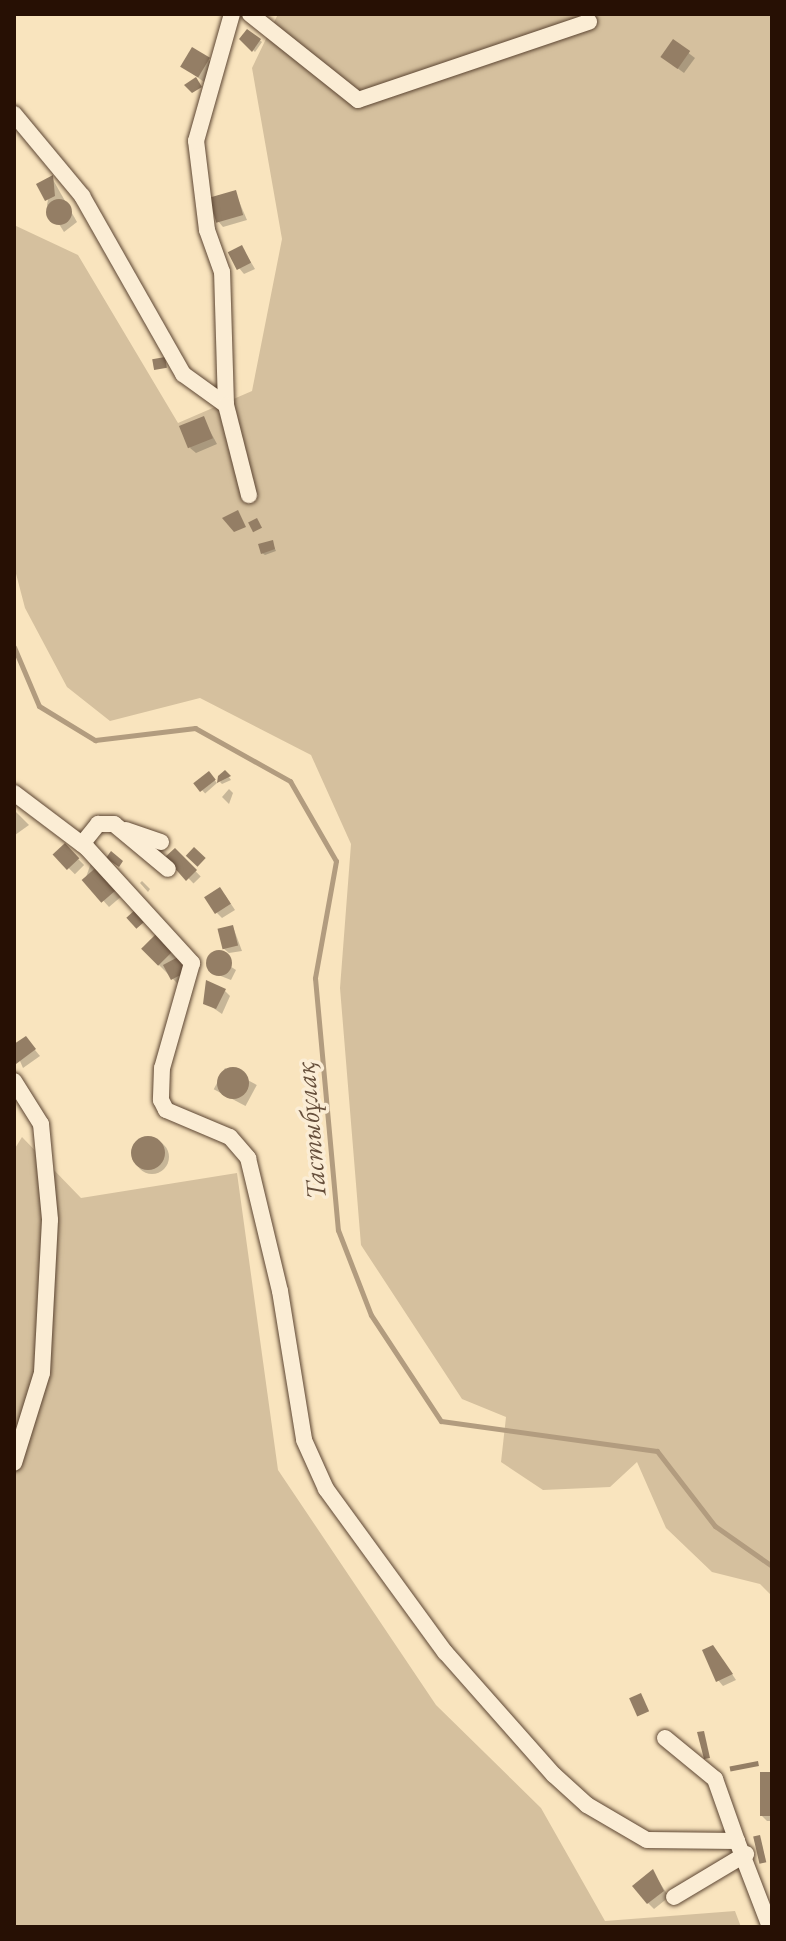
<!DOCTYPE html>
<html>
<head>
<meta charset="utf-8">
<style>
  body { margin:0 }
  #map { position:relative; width:786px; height:1941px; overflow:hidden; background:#f9e4be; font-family:"EB Garamond",serif }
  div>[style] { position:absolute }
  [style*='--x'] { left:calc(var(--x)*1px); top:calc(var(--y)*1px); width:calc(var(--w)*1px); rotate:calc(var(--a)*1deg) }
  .green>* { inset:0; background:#d5c09e }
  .shadow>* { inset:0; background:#0003; transform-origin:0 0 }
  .round { border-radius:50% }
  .stream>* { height:5px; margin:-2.5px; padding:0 2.5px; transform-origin:2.5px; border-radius:2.5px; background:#b29c7f }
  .building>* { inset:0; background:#947e65; transform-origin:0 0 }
  .roads { filter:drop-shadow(0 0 2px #5c4532) drop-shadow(0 0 2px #5c4532) }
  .street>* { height:16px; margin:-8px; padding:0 8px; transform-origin:8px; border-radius:8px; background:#fbedd5 }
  span { translate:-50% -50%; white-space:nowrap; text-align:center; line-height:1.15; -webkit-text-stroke:7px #fbedd5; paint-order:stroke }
  .water-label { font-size:28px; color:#664f3b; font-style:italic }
  .frame { position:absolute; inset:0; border:16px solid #271004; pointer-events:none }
</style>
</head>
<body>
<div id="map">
  <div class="green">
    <div style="clip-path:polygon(278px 14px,772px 14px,772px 1596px,760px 1584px,712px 1572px,666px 1528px,637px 1462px,610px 1487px,543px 1490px,501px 1462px,506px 1417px,462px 1399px,361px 1245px,340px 988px,351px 844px,311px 755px,200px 698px,110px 721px,67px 687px,25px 608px,14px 566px,14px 225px,78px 255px,178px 423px,252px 391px,282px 239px,252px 68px)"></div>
    <div style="clip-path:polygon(22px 1137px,81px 1198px,237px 1173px,278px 1470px,436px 1705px,541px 1808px,605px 1921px,735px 1911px,741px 1927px,14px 1927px,14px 1150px)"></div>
  </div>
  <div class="shadow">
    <div style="clip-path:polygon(248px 31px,262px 42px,255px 52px,242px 39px)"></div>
    <div style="clip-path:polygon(674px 42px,695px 58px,684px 73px,669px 62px)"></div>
    <div style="clip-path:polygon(209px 60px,214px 66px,204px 82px,182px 66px)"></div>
    <div style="clip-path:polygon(52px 178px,77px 222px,64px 232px,47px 205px)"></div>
    <div style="clip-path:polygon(235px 192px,247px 220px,223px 227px,218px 221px)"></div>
    <div style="clip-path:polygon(242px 247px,255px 269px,244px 274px,239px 268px)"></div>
    <div style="clip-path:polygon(203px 418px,217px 444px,196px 453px,190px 448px)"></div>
    <div style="clip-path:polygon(272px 542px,276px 551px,265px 555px,262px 553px)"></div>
    <div style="clip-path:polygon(226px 773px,231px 780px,222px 784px,220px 782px)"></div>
    <div style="left:209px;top:774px;width:12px;height:16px;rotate:48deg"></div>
    <div style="clip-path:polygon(229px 789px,233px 793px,229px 804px,222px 797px)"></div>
    <div style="clip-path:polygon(14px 810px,29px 825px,15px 835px,14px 834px)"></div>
    <div style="left:65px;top:846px;width:27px;height:13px;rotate:45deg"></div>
    <div style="left:175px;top:850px;width:37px;height:10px;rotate:46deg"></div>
    <div style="clip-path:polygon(91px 863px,123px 895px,109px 907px,85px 880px)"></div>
    <div style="clip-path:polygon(142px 881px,150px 889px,148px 892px,140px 883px)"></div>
    <div style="clip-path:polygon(225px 895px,235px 910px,222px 918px,217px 913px)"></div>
    <div style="clip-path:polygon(233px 927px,242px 951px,229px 953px,223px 948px)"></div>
    <div style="clip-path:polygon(156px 936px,183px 966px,179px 985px,143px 949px)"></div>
    <div style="clip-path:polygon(211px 954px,236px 970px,231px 980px,208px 971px)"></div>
    <div style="clip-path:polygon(225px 991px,230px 996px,222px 1014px,206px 1003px)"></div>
    <div style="clip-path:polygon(25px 1038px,40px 1056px,23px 1068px,14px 1047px)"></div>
    <div style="left:225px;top:1068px;width:36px;height:24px;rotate:28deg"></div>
    <div class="round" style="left:135px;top:1140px;width:34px;height:34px"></div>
    <div style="clip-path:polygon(718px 1653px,736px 1680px,723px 1686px,718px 1680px)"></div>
    <div style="clip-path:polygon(772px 1774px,772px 1821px,767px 1821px,761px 1815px)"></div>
    <div style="clip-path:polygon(653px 1872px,669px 1897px,654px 1909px,648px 1903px)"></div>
  </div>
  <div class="stream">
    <div style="--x:14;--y:647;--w:64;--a:67"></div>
    <div style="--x:39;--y:706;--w:66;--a:31.3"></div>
    <div style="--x:95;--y:740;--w:101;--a:-6.8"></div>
    <div style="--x:195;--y:728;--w:109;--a:29.2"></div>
    <div style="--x:290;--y:781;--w:92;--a:60.1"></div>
    <div style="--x:336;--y:861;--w:119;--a:100.2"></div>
    <div style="--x:315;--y:978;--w:253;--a:84.8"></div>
    <div style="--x:338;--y:1230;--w:91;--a:68.8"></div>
    <div style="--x:371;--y:1315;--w:127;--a:56.6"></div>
    <div style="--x:441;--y:1421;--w:218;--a:7.9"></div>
    <div style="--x:657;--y:1451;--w:95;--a:52.3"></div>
    <div style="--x:715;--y:1526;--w:70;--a:35.1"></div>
  </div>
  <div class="building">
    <div style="clip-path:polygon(247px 29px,261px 39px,252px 52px,239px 39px)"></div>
    <div style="left:673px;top:39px;width:21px;height:22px;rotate:35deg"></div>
    <div style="left:192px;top:47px;width:21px;height:23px;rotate:31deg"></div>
    <div style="clip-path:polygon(196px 77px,202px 87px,192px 93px,184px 85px)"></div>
    <div style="clip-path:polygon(53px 175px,55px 196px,45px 201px,36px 184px)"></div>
    <div style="left:236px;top:190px;width:26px;height:28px;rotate:74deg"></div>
    <div class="round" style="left:46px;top:199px;width:26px;height:26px"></div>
    <div style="left:242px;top:245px;width:20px;height:16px;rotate:63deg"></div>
    <div style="left:165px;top:357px;width:11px;height:13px;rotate:80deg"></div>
    <div style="left:204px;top:416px;width:24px;height:27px;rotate:68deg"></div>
    <div style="clip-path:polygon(238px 510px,246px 527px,234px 532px,222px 518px)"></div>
    <div style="left:257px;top:518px;width:11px;height:10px;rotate:63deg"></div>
    <div style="clip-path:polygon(273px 540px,275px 549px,261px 554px,258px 544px)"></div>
    <div style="clip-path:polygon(225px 770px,231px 776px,217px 783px,218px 776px)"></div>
    <div style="left:209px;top:771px;width:11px;height:20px;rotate:52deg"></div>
    <div style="left:65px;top:843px;width:21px;height:17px;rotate:47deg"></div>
    <div style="left:194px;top:847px;width:16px;height:12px;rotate:43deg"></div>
    <div style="clip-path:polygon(175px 848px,197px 870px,186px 881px,165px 857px)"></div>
    <div style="clip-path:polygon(111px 851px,123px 861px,119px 867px,106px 858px)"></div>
    <div style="left:99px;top:865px;width:30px;height:23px;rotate:49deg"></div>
    <div style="left:220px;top:887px;width:20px;height:19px;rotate:57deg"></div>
    <div style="left:136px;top:909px;width:15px;height:13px;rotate:48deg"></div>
    <div style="left:233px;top:925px;width:21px;height:16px;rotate:76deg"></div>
    <div style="left:156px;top:934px;width:24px;height:21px;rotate:45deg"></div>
    <div class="round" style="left:206px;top:950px;width:26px;height:26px"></div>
    <div style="left:178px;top:957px;width:17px;height:17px;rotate:62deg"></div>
    <div style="clip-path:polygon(206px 980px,226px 989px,216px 1009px,203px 1004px)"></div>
    <div style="clip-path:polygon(26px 1036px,36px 1049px,16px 1064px,14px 1044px)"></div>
    <div class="round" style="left:217px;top:1067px;width:32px;height:32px"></div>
    <div class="round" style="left:131px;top:1136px;width:34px;height:34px"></div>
    <div style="clip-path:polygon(713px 1645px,733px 1674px,716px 1682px,702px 1650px)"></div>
    <div style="left:641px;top:1693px;width:20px;height:13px;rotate:66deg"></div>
    <div style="clip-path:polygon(704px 1731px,710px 1758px,704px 1759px,697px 1732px)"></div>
    <div style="left:758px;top:1761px;width:5px;height:29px;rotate:79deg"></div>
    <div style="left:760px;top:1772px;width:12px;height:44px"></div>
    <div style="left:760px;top:1835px;width:28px;height:7px;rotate:77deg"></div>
    <div style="clip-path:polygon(653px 1869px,664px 1891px,647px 1904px,632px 1886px)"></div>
  </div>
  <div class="roads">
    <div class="street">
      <div style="--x:250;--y:14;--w:138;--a:38.5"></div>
      <div style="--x:358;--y:100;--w:244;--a:-18.7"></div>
      <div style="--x:14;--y:114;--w:107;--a:50.3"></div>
      <div style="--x:82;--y:196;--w:205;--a:60.4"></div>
      <div style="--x:183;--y:374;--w:53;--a:35.8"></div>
      <div style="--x:226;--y:405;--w:133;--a:-91.7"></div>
      <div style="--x:222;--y:272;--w:45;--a:-109.7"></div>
      <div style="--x:207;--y:230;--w:90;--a:-97"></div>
      <div style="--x:196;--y:141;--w:132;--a:-74.2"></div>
      <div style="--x:226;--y:405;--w:93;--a:75.7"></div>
      <div style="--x:14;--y:793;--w:91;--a:37"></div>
      <div style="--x:87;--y:848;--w:156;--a:47.6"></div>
      <div style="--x:192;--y:963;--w:109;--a:105.9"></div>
      <div style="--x:162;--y:1068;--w:32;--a:92"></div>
      <div style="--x:161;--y:1100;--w:11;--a:63"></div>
      <div style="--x:166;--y:1110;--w:69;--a:22.9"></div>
      <div style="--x:230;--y:1137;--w:28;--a:49"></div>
      <div style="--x:248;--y:1158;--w:137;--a:76.5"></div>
      <div style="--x:280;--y:1291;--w:151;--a:80.8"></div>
      <div style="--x:304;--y:1440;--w:54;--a:65.8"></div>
      <div style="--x:326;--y:1489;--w:202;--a:53.9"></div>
      <div style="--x:445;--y:1652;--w:164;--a:48.5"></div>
      <div style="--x:554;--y:1775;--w:45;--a:42.3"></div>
      <div style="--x:587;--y:1805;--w:69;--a:30.3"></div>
      <div style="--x:647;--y:1840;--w:90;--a:0.6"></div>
      <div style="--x:737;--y:1841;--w:92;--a:69"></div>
      <div style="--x:126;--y:830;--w:37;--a:19"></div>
      <div style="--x:82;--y:844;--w:26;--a:-51"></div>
      <div style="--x:98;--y:824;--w:16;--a:0"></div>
      <div style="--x:114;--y:824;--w:70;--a:39.8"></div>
      <div style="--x:14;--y:1081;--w:51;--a:57.9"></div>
      <div style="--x:41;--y:1124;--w:96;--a:84.6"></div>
      <div style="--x:50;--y:1220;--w:153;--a:93"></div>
      <div style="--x:42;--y:1373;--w:94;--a:107.3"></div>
      <div style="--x:665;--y:1738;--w:65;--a:39.4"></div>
      <div style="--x:715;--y:1779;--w:66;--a:70.5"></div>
      <div style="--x:674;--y:1897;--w:84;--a:-30.8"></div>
    </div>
  </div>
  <div class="water-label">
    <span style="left:310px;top:1131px;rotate:-95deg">Тастыбұлақ</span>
  </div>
  <div class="frame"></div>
</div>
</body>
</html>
